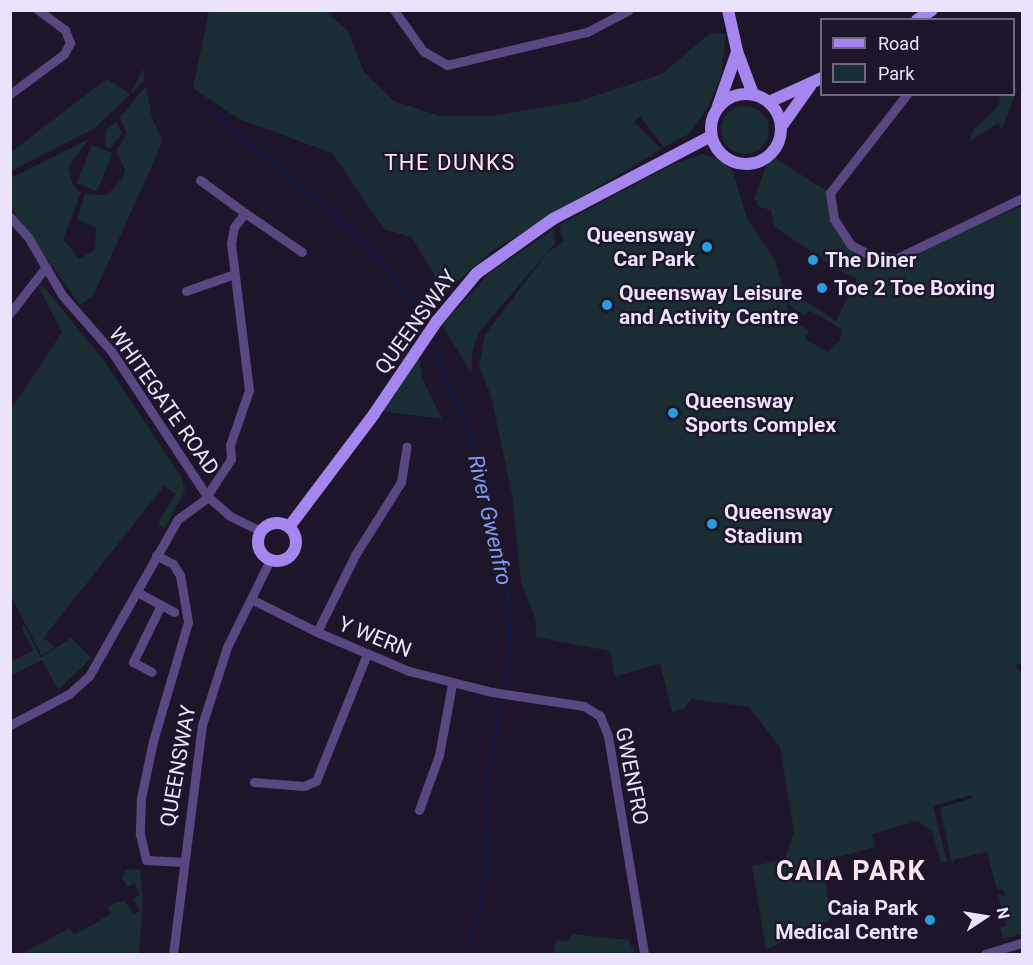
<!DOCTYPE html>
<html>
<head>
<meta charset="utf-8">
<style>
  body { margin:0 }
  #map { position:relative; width:1033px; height:965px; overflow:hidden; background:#1e152a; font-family:Roboto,sans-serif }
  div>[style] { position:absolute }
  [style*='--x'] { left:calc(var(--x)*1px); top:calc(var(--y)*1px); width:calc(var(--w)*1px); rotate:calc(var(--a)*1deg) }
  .green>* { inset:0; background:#192d33; transform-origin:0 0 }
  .round { border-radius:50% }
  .stream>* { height:3px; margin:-1.5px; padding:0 1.5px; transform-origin:1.5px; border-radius:1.5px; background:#131844 }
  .street>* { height:9px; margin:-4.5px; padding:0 4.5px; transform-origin:4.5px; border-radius:4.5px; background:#594782 }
  .secondary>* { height:12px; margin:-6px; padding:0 6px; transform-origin:6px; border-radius:6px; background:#a486ee }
  .secondary>.ring { margin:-6px; padding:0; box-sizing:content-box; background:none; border:12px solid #a486ee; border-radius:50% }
  .dots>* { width:16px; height:16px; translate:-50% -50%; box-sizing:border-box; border:3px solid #1e152a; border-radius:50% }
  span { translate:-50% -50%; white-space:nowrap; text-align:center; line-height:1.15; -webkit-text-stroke:4.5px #1e152a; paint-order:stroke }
  .poi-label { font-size:21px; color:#ebe2fb; font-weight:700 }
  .right { translate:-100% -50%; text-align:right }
  .left { translate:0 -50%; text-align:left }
  .street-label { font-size:21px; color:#ebe2fb }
  .neighbourhood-label { font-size:22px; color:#fbe4ec; letter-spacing:1.5px }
  .water-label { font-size:22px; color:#7e9ced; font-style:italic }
  .district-label { font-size:27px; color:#fbe4ec; font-weight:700; letter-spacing:1.5px }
  .frame { position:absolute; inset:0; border:12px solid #ebe2fb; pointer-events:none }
  .legend { position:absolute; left:820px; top:18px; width:195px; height:78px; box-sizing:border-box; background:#1e152a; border:2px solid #70677e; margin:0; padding:8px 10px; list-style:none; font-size:18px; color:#ebe2fb }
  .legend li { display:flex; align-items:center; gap:12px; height:30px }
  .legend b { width:30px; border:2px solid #70677e }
  .north { position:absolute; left:955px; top:887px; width:60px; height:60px; -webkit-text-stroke:4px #1e152a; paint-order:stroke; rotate:78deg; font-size:16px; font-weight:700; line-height:24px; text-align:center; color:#ebe2fb }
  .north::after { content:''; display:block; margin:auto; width:21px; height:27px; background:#ebe2fb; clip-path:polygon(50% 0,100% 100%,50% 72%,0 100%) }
</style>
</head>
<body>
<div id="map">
  <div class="green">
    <div style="clip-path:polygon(209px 11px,325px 11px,348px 31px,364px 72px,394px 101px,440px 116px,490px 116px,580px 101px,662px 74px,710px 33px,726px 34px,721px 77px,708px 107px,689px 134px,664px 147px,640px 117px,634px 122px,661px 149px,492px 251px,445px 292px,411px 237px,384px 229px,332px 153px,239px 119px,193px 88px)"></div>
    <div style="clip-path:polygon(143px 69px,145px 80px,95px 128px,11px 171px,11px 152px,107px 79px,130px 94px)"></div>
    <div style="clip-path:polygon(146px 86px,152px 118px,162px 140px,160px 148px,93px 296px,80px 305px,11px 208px,11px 178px,89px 139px,68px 168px,73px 186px,81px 193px,63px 239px,79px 259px,95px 250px,96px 228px,77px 219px,85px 194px,107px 195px,123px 178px,125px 169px,116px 151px,127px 134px,120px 117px)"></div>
    <div style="clip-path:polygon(1014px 87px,1018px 87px,1002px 129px,998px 123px,969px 142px,973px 130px,999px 106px,1000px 95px,1014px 94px)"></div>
    <div class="round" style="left:721px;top:106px;width:48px;height:48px"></div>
    <div style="clip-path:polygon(116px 122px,122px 133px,110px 149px,105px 146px,106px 130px)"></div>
    <div style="left:92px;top:145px;width:22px;height:41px;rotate:22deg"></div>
    <div style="clip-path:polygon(703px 154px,720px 160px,733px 172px,747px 218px,775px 260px,791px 320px,809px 331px,805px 339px,828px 352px,840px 340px,842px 329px,809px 310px,805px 316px,789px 305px,784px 287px,836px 321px,857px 279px,836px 269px,774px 226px,771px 210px,759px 207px,756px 200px,753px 202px,770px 155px,830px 193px,834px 219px,861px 251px,897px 258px,1022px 206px,1022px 662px,1016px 666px,1022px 675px,1022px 934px,1003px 939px,1000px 928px,1006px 926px,998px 894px,1005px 896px,1003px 889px,997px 890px,987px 852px,953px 860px,953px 869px,940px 808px,972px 798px,971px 795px,933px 806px,947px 862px,941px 863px,932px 831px,918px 821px,872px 834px,875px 847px,823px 861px,831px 919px,766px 950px,752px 866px,785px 859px,794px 831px,780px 747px,749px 707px,691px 699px,684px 709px,672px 712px,660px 663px,615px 677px,610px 651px,536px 637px,536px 620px,521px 582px,512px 494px,491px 396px,479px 366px,485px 335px,546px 254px,564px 241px,559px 225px,673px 164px)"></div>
    <div style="clip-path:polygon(554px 229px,555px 243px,480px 331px,473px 348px,471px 373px,442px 325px,491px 272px)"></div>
    <div style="clip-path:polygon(37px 284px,44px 287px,103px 359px,182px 478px,185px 491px,165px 528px,159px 525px,160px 519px,176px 494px,164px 486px,43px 638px,55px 647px,42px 656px,11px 596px,10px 411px,62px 332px)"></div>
    <div style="clip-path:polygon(419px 358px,422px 378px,442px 419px,381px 411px)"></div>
    <div style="clip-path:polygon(24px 625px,41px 658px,71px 638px,91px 658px,58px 690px,42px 660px,11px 676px,11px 662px,33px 650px,22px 629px)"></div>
    <div style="clip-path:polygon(140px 869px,143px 903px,139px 954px,21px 954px,70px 928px,74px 935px,111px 914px,107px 907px,117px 902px,124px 901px,134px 914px,140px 911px,134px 899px,140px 894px,134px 883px,127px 887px,122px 878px,126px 870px)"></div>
    <div style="clip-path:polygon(573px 934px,628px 940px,636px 954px,554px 954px,556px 940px,566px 942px)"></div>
  </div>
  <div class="stream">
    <div style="--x:208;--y:108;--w:196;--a:40.4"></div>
    <div style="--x:357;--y:235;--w:104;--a:49.7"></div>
    <div style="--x:433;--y:345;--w:135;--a:68.2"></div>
    <div style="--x:483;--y:470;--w:124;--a:78.9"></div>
    <div style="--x:507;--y:592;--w:64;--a:87.3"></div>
    <div style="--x:510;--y:656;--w:47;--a:102.3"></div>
    <div style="--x:468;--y:954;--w:82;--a:-76.6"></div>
    <div style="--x:487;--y:874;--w:90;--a:-90.6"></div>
    <div style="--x:486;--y:784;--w:82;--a:-80.2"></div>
  </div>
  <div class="street">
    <div style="--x:394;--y:10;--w:50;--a:54.7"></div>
    <div style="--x:423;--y:51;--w:28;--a:30"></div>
    <div style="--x:447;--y:65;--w:144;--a:-13.3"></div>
    <div style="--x:587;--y:32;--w:47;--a:-27.6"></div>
    <div style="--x:10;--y:94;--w:67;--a:-36.5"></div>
    <div style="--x:64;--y:54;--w:13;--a:-61"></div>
    <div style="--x:70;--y:43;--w:14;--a:-111"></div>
    <div style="--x:65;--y:30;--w:34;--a:-143"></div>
    <div style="--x:907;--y:94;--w:125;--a:127.9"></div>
    <div style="--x:830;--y:193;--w:26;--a:81"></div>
    <div style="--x:834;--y:219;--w:31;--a:57"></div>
    <div style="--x:851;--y:245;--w:24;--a:28"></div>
    <div style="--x:872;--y:256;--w:25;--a:5"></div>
    <div style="--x:897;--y:258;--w:139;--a:-25.6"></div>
    <div style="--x:200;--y:180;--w:56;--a:36.3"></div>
    <div style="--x:10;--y:217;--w:27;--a:48"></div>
    <div style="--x:28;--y:237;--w:67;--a:59.6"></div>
    <div style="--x:62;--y:295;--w:76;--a:48.7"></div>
    <div style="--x:112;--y:352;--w:173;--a:56.6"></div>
    <div style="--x:207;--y:496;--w:30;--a:41"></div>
    <div style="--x:230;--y:516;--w:34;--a:26"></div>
    <div style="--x:186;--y:291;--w:51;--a:-19.5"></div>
    <div style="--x:10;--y:313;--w:58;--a:-52"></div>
    <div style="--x:156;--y:555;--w:19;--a:28"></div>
    <div style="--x:173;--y:564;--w:13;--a:58"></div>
    <div style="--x:180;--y:575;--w:48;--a:80.3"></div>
    <div style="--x:188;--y:622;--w:124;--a:106.4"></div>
    <div style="--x:153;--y:741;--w:58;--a:101.9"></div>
    <div style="--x:141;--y:798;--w:36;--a:92"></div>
    <div style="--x:140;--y:834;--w:27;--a:77"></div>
    <div style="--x:146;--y:860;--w:37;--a:3"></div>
    <div style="--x:137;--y:592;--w:27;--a:28"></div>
    <div style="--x:161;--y:605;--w:64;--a:116.2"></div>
    <div style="--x:133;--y:662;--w:21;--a:28"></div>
    <div style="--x:251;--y:599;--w:74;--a:26.6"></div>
    <div style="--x:317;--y:632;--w:100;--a:23"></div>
    <div style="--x:409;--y:671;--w:86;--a:14.2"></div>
    <div style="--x:492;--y:692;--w:93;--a:8.7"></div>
    <div style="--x:584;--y:706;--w:19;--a:32"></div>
    <div style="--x:600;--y:716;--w:22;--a:68"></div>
    <div style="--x:608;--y:736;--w:221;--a:80.6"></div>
    <div style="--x:161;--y:605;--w:15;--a:28"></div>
    <div style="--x:317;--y:632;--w:86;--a:-63.7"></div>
    <div style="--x:355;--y:555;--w:86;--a:-57.8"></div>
    <div style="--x:401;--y:482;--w:36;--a:-81"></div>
    <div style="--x:10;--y:725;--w:67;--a:-27.7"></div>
    <div style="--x:69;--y:694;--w:27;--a:-42"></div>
    <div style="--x:89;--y:676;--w:180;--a:-60.5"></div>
    <div style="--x:178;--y:519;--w:32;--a:-36"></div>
    <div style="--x:204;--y:500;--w:49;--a:-56.6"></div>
    <div style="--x:231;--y:459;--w:14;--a:-94"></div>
    <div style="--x:230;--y:445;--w:58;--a:-70.9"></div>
    <div style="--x:249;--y:390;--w:147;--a:-97"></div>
    <div style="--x:231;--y:244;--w:17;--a:-80"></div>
    <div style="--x:234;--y:227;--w:18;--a:-52"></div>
    <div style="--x:245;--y:213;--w:69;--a:34.4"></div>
    <div style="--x:254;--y:782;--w:50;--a:4.6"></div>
    <div style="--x:304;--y:786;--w:13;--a:-23"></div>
    <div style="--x:316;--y:781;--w:137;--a:-68.1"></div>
    <div style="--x:419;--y:810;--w:59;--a:-70"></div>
    <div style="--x:439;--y:755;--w:72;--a:-79.6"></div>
    <div style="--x:173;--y:954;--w:231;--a:-82.8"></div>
    <div style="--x:202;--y:725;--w:82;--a:-72.2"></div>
    <div style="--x:227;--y:647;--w:97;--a:-63.7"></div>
    <div style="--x:985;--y:954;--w:39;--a:-17"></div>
  </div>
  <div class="secondary">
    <div style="--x:728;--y:10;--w:42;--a:77.6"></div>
    <div style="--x:737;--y:51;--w:46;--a:69.6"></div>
    <div style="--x:917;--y:20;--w:18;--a:-34"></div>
    <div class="ring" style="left:711px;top:94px;width:58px;height:58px"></div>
    <div style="--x:769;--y:102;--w:58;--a:-24.4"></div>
    <div style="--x:718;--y:106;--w:57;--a:-70.6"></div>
    <div style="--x:781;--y:127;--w:50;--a:-54.7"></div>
    <div class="ring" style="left:258px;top:523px;width:26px;height:26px"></div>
    <div style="--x:289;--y:527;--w:141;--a:-53"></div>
    <div style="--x:374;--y:414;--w:112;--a:-55.9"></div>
    <div style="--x:437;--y:321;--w:62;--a:-50.2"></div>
    <div style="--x:477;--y:273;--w:93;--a:-35.4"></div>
    <div style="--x:553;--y:219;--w:178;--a:-27.7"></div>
  </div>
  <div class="dots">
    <div style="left:707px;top:247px;background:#289de0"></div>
    <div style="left:813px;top:260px;background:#289de0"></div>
    <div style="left:822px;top:288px;background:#289de0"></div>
    <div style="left:607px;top:305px;background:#289de0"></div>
    <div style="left:673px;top:413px;background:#289de0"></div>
    <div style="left:712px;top:524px;background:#289de0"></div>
    <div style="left:930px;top:920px;background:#289de0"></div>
  </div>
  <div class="poi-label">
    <span class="right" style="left:695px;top:247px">Queensway<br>Car Park</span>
    <span class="left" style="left:825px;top:260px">The Diner</span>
    <span class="left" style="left:834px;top:288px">Toe 2 Toe Boxing</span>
    <span class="left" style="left:619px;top:305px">Queensway Leisure<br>and Activity Centre</span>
    <span class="left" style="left:685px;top:413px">Queensway<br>Sports Complex</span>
    <span class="left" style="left:724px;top:524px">Queensway<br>Stadium</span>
    <span class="right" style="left:918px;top:920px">Caia Park<br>Medical Centre</span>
  </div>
  <div class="street-label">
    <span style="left:416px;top:322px;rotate:-54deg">QUEENSWAY</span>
    <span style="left:164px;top:401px;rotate:55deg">WHITEGATE ROAD</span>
    <span style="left:375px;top:637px;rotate:22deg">Y WERN</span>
    <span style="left:178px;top:766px;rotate:-80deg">QUEENSWAY</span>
    <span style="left:632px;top:776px;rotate:79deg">GWENFRO</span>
  </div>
  <div class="neighbourhood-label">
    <span style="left:450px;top:163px">THE DUNKS</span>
  </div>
  <div class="water-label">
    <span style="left:490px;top:520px;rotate:77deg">River Gwenfro</span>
  </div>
  <div class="district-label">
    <span style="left:851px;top:872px">CAIA PARK</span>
  </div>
  <div class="frame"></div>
  <ul class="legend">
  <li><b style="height:8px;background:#a486ee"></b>Road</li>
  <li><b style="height:16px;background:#192d33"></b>Park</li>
  </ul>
  <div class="north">N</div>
</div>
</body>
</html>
